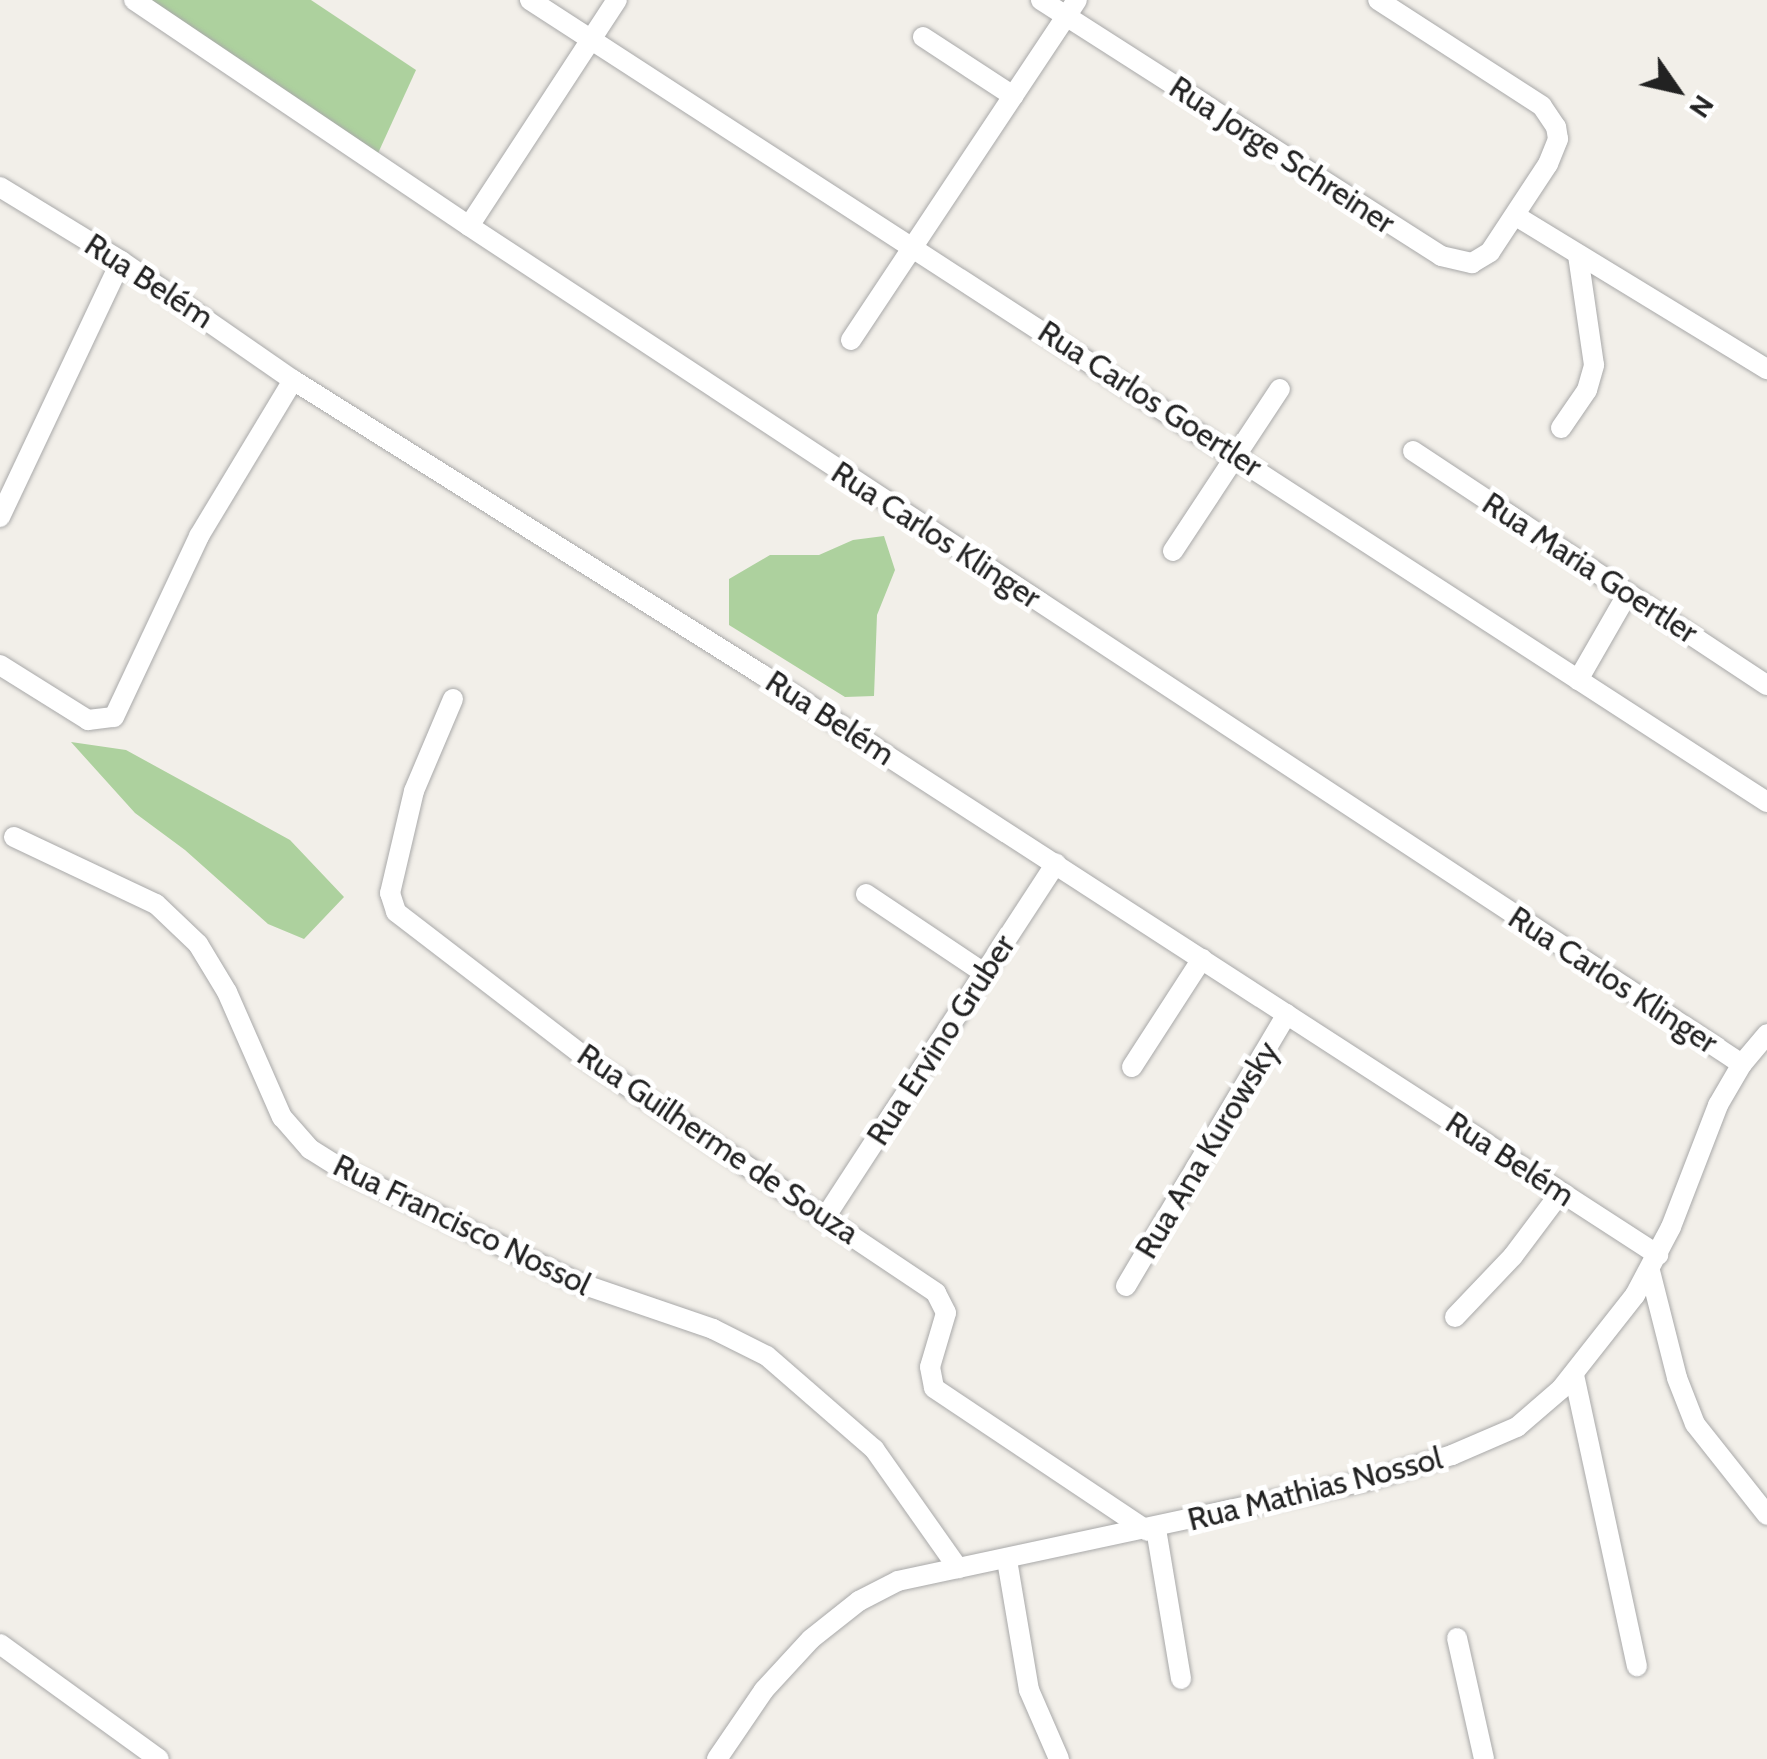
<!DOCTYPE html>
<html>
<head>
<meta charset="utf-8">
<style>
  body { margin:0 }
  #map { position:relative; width:1767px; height:1759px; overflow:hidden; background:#f2efe9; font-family:Cabin,sans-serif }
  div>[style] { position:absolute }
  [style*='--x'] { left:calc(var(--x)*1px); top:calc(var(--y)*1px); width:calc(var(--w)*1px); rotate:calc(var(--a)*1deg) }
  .forest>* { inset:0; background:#add19e }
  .roads { filter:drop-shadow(0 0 2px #a9a9a9) drop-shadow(0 0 2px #a9a9a9) }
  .minor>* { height:20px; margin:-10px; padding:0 10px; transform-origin:10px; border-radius:10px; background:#fff }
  span { translate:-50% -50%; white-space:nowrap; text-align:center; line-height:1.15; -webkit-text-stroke:10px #fff; paint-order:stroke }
  .street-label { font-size:32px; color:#222 }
  .north { position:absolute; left:1627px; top:40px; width:100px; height:100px; -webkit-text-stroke:8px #fff; paint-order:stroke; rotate:124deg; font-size:28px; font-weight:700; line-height:40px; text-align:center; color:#222 }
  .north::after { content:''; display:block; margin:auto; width:35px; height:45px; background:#222; clip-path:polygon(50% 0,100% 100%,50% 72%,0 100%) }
</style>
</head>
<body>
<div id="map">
  <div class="forest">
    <div style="clip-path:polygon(134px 0,311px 0,416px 70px,374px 162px)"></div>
    <div style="clip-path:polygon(884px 536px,895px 570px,877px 615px,874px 696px,845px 697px,729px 625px,729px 579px,770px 555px,819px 555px,853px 540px)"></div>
    <div style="clip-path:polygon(71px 742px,126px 750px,290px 840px,344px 897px,304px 939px,268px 924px,185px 850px,135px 813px)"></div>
  </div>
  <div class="roads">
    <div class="minor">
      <div style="--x:134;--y:0;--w:404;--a:34"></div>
      <div style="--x:469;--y:226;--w:1524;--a:33.36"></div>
      <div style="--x:530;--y:0;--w:1474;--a:32.96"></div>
      <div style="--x:1041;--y:0;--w:475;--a:32.6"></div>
      <div style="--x:1441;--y:256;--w:32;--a:13"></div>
      <div style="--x:1472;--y:263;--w:21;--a:-31"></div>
      <div style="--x:1490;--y:252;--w:105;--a:-56.6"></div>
      <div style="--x:1548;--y:164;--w:27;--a:-68"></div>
      <div style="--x:1558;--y:139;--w:12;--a:-99"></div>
      <div style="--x:1556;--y:127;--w:25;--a:-124"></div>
      <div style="--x:1542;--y:106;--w:195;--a:-147.1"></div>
      <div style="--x:923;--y:37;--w:108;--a:33.2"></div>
      <div style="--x:0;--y:187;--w:142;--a:31.4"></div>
      <div style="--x:121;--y:261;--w:209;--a:34.7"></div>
      <div style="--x:293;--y:380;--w:553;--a:32.14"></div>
      <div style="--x:761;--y:674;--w:1069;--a:32.93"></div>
      <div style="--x:1516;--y:216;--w:294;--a:31.4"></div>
      <div style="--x:469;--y:226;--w:270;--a:-56.8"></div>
      <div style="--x:851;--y:340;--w:408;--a:-56.4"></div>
      <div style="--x:1561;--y:428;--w:46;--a:-55.6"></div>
      <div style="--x:1587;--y:390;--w:26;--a:-74"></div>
      <div style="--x:1594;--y:365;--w:111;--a:-98.3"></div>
      <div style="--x:1413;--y:451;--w:424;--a:33.5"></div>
      <div style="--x:0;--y:517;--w:283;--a:-64.7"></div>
      <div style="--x:1173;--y:551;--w:194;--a:-56.6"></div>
      <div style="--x:0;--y:665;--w:104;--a:32"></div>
      <div style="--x:88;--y:720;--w:26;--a:-7"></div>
      <div style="--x:114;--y:717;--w:200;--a:-64.8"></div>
      <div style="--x:199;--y:536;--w:182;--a:-58.9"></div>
      <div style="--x:1578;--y:680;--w:100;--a:-60.1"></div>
      <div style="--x:453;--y:699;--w:100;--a:113"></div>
      <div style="--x:414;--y:791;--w:105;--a:103.2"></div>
      <div style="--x:390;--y:893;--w:20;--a:72"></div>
      <div style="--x:396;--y:912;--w:248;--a:37.5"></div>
      <div style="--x:593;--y:1063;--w:413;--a:33.8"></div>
      <div style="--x:936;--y:1293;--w:22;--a:63"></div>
      <div style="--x:946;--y:1313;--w:56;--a:106.5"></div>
      <div style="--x:930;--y:1367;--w:21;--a:79"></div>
      <div style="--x:934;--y:1388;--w:257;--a:33.8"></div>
      <div style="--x:14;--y:837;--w:157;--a:25.3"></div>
      <div style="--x:156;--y:904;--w:58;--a:43.6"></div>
      <div style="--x:198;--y:944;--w:56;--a:58.9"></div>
      <div style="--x:227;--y:992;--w:137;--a:66.3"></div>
      <div style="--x:282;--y:1117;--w:43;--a:48.8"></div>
      <div style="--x:310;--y:1149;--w:39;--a:32"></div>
      <div style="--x:343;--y:1170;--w:262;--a:25.6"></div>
      <div style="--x:579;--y:1283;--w:142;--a:18.9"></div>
      <div style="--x:713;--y:1329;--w:60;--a:26.6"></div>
      <div style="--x:767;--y:1356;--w:142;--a:41"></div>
      <div style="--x:874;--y:1449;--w:146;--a:54.8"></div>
      <div style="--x:866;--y:894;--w:142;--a:33.8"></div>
      <div style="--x:1132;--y:1067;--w:129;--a:-57.1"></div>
      <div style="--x:826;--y:1216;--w:421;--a:-56.9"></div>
      <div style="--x:1650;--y:1271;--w:110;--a:75.8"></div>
      <div style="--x:1677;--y:1378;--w:49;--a:68.6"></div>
      <div style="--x:1695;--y:1424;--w:116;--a:51.6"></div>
      <div style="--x:1126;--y:1286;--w:316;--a:-59.4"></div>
      <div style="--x:1455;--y:1317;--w:84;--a:-46.4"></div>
      <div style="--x:1513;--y:1256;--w:80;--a:-53.1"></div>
      <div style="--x:1574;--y:1375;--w:298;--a:77.8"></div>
      <div style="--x:1156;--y:1529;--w:152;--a:80.5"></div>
      <div style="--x:1007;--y:1560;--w:132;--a:80.4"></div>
      <div style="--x:1029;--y:1690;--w:75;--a:66.5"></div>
      <div style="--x:1457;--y:1638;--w:124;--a:77.4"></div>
      <div style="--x:0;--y:1644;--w:196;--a:35.9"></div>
      <div style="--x:717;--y:1759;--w:83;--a:-55.7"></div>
      <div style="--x:764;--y:1690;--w:69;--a:-47.3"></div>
      <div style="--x:811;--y:1639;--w:61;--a:-38.4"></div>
      <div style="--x:859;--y:1601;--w:44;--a:-27.1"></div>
      <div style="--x:898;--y:1581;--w:478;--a:-12.1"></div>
      <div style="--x:1365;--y:1481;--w:91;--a:-16.6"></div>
      <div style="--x:1452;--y:1455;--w:71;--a:-23.3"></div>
      <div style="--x:1517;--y:1427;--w:58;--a:-40.8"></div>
      <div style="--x:1561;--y:1389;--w:120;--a:-51.8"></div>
      <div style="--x:1635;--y:1295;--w:77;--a:-62.1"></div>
      <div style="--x:1671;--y:1227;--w:131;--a:-68.9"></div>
      <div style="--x:1718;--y:1105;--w:48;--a:-59.7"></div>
      <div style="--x:1742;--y:1064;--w:39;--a:-50"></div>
    </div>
  </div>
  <div class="street-label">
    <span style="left:1282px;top:155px;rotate:33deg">Rua Jorge Schreiner</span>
    <span style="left:149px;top:281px;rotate:33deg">Rua Belém</span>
    <span style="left:1150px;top:399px;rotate:33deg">Rua Carlos Goertler</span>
    <span style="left:936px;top:535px;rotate:33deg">Rua Carlos Klinger</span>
    <span style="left:1590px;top:568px;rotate:33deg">Rua Maria Goertler</span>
    <span style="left:830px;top:718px;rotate:33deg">Rua Belém</span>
    <span style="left:1613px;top:980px;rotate:33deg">Rua Carlos Klinger</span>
    <span style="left:941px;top:1040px;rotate:-57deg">Rua Ervino Gruber</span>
    <span style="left:718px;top:1144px;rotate:34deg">Rua Guilherme de Souza</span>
    <span style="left:1207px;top:1150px;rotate:-59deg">Rua Ana Kurowsky</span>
    <span style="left:1510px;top:1159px;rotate:33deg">Rua Belém</span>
    <span style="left:462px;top:1225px;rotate:26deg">Rua Francisco Nossol</span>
    <span style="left:1315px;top:1489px;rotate:-14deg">Rua Mathias Nossol</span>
  </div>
  <div class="north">N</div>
</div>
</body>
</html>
